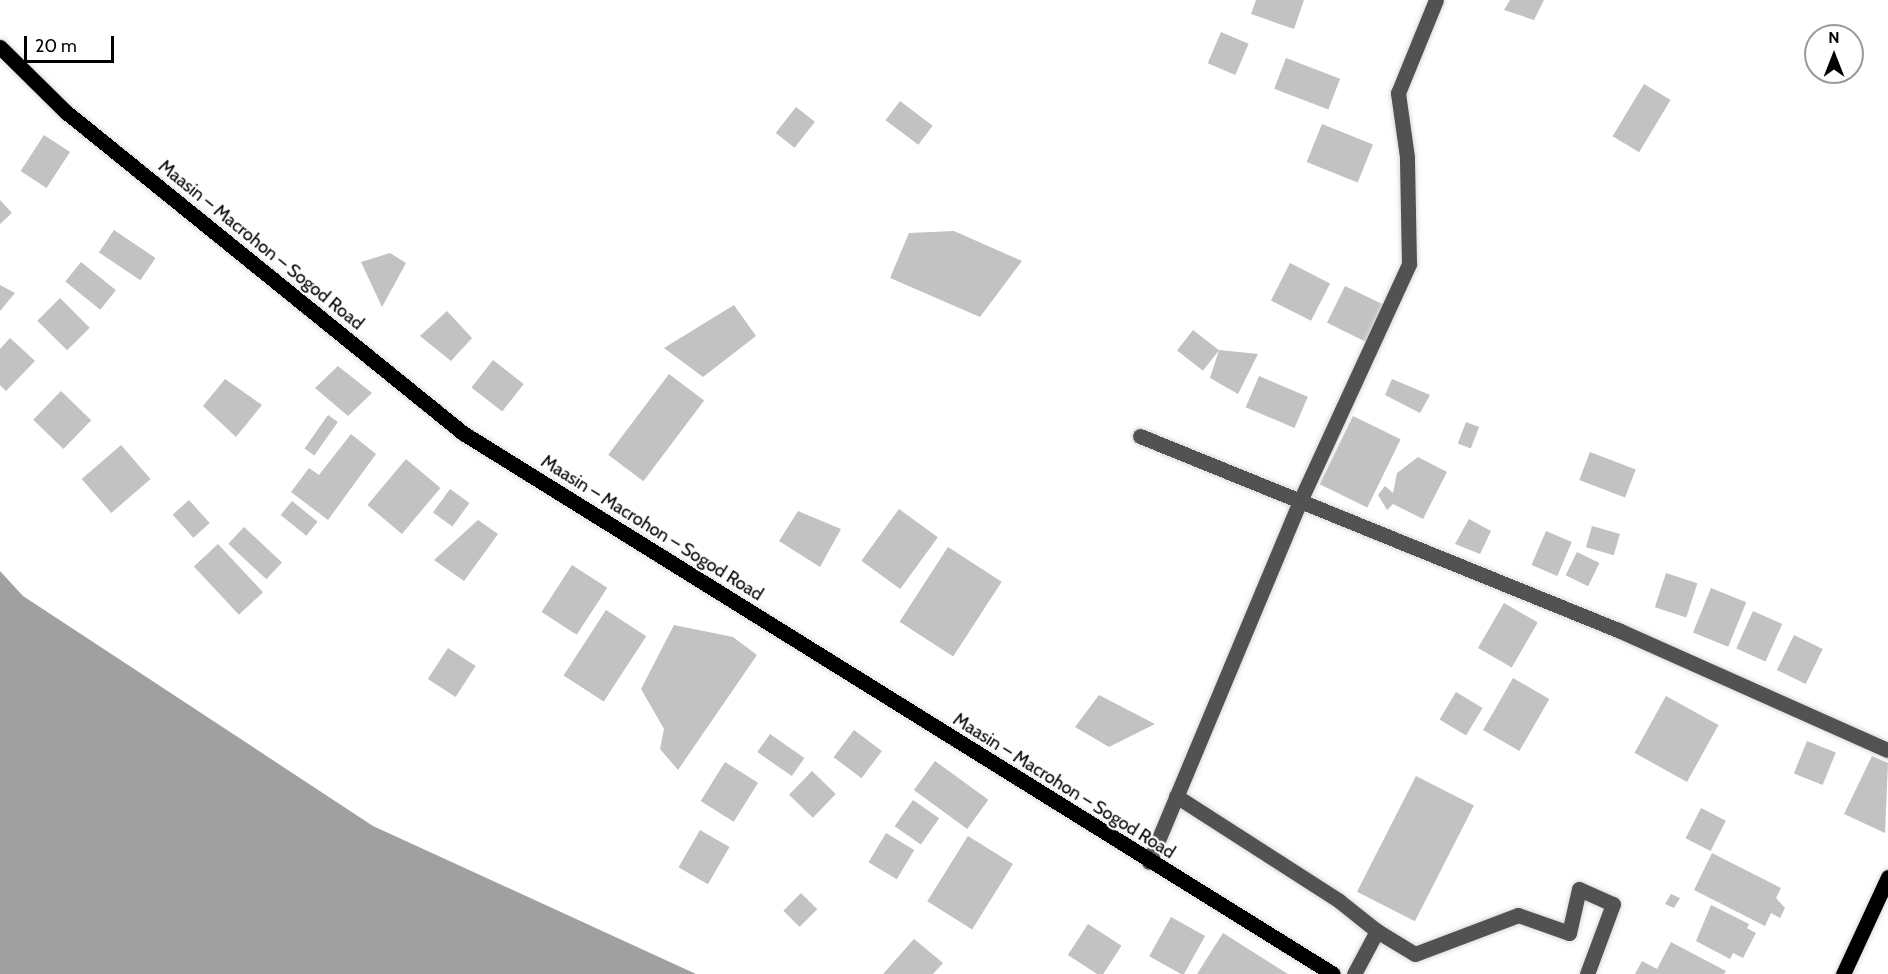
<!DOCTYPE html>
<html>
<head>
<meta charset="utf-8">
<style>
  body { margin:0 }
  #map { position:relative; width:1888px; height:974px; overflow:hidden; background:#fff; font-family:Cabin,sans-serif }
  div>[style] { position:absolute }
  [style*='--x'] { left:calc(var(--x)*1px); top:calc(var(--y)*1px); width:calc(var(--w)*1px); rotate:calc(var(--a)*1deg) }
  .water>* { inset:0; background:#a0a0a0 }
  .building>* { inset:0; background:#c2c2c2; transform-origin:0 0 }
  .roads { filter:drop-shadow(0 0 2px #dbdbdb) drop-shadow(0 0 2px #dbdbdb) }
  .minor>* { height:15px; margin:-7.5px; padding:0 7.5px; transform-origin:7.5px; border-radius:7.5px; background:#525252 }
  .major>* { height:15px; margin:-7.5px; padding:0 7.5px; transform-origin:7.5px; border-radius:7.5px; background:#000 }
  span { translate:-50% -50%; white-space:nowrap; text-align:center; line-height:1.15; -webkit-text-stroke:4.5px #fff; paint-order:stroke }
  .street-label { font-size:18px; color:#000 }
  .north { position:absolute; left:1804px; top:24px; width:60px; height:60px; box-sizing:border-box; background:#fff; border:2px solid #999; border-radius:50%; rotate:0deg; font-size:16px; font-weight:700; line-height:24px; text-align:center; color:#000 }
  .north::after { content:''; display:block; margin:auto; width:21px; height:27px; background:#000; clip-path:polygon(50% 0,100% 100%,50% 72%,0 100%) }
  .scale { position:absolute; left:24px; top:36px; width:90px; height:27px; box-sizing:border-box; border:3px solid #000; border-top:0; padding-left:8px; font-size:18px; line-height:21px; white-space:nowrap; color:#000; -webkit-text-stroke:4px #fff; paint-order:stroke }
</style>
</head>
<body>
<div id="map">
  <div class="water">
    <div style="clip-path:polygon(0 571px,23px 596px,373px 826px,696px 974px,0 974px)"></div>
  </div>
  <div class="building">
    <div style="clip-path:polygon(1256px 0,1304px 0,1294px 29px,1251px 14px)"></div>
    <div style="clip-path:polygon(1510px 0,1544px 0,1534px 20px,1504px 10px)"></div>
    <div style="left:1221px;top:32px;width:30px;height:34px;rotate:23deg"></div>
    <div style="left:1286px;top:58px;width:58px;height:33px;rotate:21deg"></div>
    <div style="left:1644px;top:84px;width:31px;height:61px;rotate:31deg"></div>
    <div style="left:900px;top:101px;width:41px;height:24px;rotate:37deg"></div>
    <div style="left:796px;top:107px;width:24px;height:33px;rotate:38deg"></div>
    <div style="left:1322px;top:124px;width:55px;height:41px;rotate:22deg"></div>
    <div style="left:44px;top:135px;width:31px;height:43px;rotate:33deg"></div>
    <div style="clip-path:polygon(0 200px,12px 213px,0 224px)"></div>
    <div style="left:114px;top:230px;width:50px;height:27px;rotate:34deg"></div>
    <div style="clip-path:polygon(954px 231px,1022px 261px,980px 317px,890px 278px,909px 233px)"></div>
    <div style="clip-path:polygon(390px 253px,406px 263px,382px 307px,361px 262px)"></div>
    <div style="left:81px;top:262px;width:45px;height:25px;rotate:39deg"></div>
    <div style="left:1290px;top:263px;width:45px;height:42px;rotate:27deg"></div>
    <div style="clip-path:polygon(0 285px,15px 293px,0 311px)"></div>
    <div style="left:1345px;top:286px;width:43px;height:41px;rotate:26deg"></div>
    <div style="left:60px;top:298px;width:42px;height:32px;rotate:45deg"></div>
    <div style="clip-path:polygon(734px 305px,756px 336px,703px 377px,664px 348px)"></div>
    <div style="clip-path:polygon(447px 311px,472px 338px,451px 361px,420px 336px)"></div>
    <div style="left:1193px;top:330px;width:33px;height:26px;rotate:38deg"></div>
    <div style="clip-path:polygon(10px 338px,35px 361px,6px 391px,0 385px,0 349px)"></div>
    <div style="clip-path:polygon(1219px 350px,1258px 354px,1238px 394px,1210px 378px)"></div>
    <div style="left:493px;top:360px;width:39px;height:35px;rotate:38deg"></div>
    <div style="clip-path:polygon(338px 366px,372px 393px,348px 416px,315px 388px)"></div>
    <div style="left:669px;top:374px;width:44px;height:101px;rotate:37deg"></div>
    <div style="left:1259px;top:376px;width:53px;height:34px;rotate:23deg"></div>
    <div style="clip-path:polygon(225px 379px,262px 405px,236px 437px,203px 406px)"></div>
    <div style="clip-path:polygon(1392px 379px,1430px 395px,1420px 413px,1385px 395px)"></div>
    <div style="left:61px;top:391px;width:42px;height:40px;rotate:44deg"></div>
    <div style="left:328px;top:415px;width:12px;height:41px;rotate:35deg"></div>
    <div style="left:1353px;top:416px;width:53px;height:76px;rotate:26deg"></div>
    <div style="left:1466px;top:422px;width:14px;height:23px;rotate:21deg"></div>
    <div style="clip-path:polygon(351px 434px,376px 454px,328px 520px,291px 492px,309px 468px,319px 475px)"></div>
    <div style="left:121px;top:445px;width:45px;height:52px;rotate:49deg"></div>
    <div style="left:1590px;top:452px;width:49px;height:30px;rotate:21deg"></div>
    <div style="clip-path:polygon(1418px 457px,1447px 472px,1423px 519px,1393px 504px,1387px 510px,1378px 495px,1385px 486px,1393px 493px,1397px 473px)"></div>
    <div style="left:406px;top:459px;width:45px;height:60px;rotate:40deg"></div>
    <div style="left:450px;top:489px;width:24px;height:29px;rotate:36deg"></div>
    <div style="left:189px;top:500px;width:31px;height:22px;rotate:48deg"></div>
    <div style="left:292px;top:501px;width:33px;height:18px;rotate:39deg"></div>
    <div style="left:899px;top:509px;width:48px;height:64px;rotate:36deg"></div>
    <div style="clip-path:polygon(798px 511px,841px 529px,820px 567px,779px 541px)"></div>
    <div style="clip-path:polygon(1469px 519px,1491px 531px,1480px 554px,1455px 544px)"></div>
    <div style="clip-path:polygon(478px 520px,498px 534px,464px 581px,434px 560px)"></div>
    <div style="left:1592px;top:526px;width:29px;height:22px;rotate:16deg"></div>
    <div style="left:244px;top:527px;width:52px;height:23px;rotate:43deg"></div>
    <div style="left:1546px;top:531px;width:28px;height:37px;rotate:23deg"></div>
    <div style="left:218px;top:544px;width:66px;height:33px;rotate:47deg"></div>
    <div style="left:948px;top:547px;width:64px;height:89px;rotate:33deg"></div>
    <div style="left:1577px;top:552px;width:25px;height:26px;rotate:26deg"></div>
    <div style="left:572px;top:565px;width:42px;height:56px;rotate:33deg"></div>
    <div style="left:1666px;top:573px;width:33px;height:36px;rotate:18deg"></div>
    <div style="left:1711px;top:588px;width:38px;height:48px;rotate:22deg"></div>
    <div style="left:1504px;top:603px;width:39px;height:52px;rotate:30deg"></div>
    <div style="left:606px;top:610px;width:48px;height:78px;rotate:33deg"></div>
    <div style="left:1753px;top:611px;width:32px;height:41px;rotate:24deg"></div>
    <div style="clip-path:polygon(674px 625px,733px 637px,757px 655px,678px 770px,660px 749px,664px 729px,641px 689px)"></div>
    <div style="left:1794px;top:635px;width:32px;height:39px;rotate:26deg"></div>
    <div style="left:448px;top:648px;width:33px;height:37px;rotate:33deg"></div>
    <div style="left:1513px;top:678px;width:42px;height:60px;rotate:30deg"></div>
    <div style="left:1456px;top:692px;width:31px;height:32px;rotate:31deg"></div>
    <div style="clip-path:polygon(1099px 695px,1155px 724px,1109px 747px,1075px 727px)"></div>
    <div style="left:1666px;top:696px;width:60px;height:65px;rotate:29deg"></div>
    <div style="left:854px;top:730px;width:35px;height:34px;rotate:37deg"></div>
    <div style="left:770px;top:734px;width:42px;height:22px;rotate:35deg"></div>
    <div style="left:1807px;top:741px;width:31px;height:35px;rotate:22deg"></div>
    <div style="clip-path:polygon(1872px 756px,1888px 763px,1885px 833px,1844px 814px)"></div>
    <div style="left:935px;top:761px;width:66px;height:36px;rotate:36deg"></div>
    <div style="left:725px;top:762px;width:39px;height:46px;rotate:32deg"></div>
    <div style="left:812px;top:771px;width:33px;height:33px;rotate:44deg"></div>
    <div style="left:1416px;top:776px;width:65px;height:130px;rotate:27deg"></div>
    <div style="left:913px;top:800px;width:32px;height:32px;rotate:35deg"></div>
    <div style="left:1701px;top:808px;width:28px;height:34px;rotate:27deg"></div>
    <div style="left:700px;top:830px;width:34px;height:43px;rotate:30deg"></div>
    <div style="left:886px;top:833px;width:33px;height:34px;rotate:31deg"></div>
    <div style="left:968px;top:836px;width:53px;height:77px;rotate:32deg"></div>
    <div style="clip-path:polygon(1712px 853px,1781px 888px,1776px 898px,1785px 908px,1780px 918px,1771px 913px,1765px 926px,1694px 890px)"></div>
    <div style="left:801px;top:893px;width:23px;height:25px;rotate:45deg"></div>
    <div style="clip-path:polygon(1671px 894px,1680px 898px,1674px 908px,1665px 904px)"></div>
    <div style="clip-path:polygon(1711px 905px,1749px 924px,1747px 928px,1756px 933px,1743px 958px,1733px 953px,1730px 959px,1696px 941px)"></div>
    <div style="left:1171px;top:917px;width:39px;height:45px;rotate:29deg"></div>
    <div style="left:1088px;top:924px;width:40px;height:37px;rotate:33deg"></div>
    <div style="clip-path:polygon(1223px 933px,1288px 974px,1197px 974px)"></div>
    <div style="clip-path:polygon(914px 939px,943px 963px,933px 974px,883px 974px)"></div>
    <div style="clip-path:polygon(1671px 942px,1726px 971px,1724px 974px,1635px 974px,1642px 961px,1657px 969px)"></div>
  </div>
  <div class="roads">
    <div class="minor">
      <div style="--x:1140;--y:436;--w:516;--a:22.09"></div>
      <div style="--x:1618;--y:630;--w:295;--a:24"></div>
      <div style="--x:1176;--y:796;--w:193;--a:32.7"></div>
      <div style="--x:1338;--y:900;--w:50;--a:38.5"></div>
      <div style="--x:1149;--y:862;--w:391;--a:-67.3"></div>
      <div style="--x:1300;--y:501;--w:261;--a:-65.3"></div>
      <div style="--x:1409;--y:264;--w:107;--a:-91.1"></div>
      <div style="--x:1407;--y:157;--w:65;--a:-98"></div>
      <div style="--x:1398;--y:93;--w:100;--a:-67.8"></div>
      <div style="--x:1354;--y:974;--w:49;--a:-61.9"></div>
      <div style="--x:1377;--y:931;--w:44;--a:31.2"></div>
      <div style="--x:1415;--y:954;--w:110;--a:-20.7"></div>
      <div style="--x:1518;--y:915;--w:54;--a:19.4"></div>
      <div style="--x:1569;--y:933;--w:45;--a:-77.2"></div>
      <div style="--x:1579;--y:889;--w:37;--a:24"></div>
      <div style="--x:1613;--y:904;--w:75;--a:110.4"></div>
    </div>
    <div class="major">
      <div style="--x:0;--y:47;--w:93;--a:44.6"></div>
      <div style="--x:66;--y:112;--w:511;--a:38.96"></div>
      <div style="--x:463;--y:433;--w:1024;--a:31.87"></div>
      <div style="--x:1843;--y:974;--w:107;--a:-65.1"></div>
    </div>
  </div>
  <div class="street-label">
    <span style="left:261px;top:245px;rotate:39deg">Maasin – Macrohon – Sogod Road</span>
    <span style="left:652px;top:528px;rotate:32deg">Maasin – Macrohon – Sogod Road</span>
    <span style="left:1064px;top:786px;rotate:32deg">Maasin – Macrohon – Sogod Road</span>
  </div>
  <div class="north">N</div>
  <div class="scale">20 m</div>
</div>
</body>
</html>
